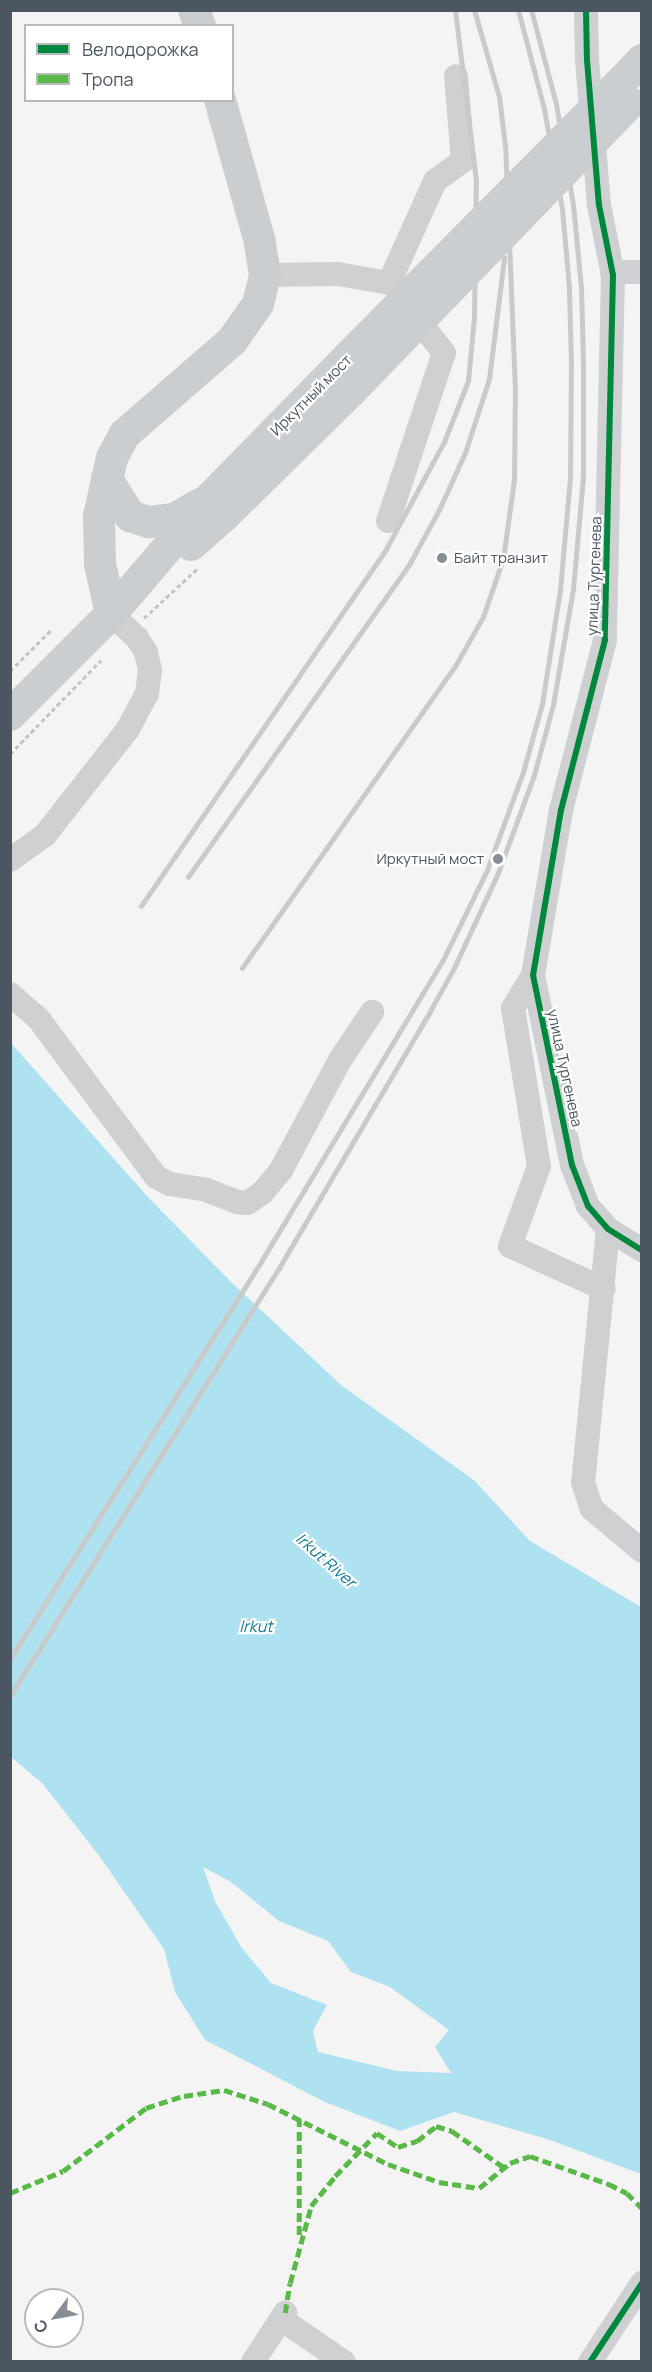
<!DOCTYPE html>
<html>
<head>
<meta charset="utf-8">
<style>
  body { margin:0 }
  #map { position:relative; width:652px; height:2372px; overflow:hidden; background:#f4f4f4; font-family:Manrope,sans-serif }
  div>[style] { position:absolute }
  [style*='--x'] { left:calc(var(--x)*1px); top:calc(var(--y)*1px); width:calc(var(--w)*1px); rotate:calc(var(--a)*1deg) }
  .water>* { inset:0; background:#aee2f0 }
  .path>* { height:3px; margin-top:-1.5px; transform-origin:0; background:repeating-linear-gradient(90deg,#bcc7c4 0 4.5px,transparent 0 7.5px) }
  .minor>* { height:24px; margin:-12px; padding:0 12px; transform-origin:12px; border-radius:12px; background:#ced0d2 }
  .major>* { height:32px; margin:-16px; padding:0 16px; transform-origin:16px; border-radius:16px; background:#caced1 }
  .rail>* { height:4.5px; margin:-2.25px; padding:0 2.25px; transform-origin:2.25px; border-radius:2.25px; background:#c9cacc }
  .major-bridge>* { height:32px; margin:-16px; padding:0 16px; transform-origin:16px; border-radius:16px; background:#caced1 }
  .quiet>* { height:4.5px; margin-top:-2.25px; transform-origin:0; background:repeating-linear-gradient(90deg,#58b947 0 9px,transparent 0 13.5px) }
  .cycleway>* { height:6px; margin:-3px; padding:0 3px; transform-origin:3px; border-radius:3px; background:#00873e }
  .dots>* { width:16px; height:16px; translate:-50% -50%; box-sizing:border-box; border:3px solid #fff; border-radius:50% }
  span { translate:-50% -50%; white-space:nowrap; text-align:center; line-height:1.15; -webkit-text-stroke:4.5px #fff; paint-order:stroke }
  .street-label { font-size:15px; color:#4a5661 }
  .poi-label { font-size:15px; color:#4a5661 }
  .left { translate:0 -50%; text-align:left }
  .right { translate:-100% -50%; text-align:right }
  .water-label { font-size:16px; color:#0c7c9b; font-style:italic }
  .frame { position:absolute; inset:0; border:12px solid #4a5661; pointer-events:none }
  .legend { position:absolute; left:24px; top:24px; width:210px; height:78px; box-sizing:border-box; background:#fff; border:2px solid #b7bbc0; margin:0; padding:8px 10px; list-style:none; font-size:18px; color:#4a5661 }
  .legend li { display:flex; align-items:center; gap:12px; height:30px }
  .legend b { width:30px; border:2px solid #b7bbc0 }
  .north { position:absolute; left:24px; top:2288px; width:60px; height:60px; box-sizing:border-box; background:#fff; border:2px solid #b7bbc0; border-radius:50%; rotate:238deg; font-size:16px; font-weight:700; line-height:24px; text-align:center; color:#4a5661 }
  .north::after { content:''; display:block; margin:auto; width:21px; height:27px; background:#868d94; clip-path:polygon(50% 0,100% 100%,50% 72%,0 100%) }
</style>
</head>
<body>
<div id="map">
  <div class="water">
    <div style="clip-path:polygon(evenodd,10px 1042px,147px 1196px,230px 1281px,341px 1385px,475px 1481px,530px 1541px,641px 1607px,641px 2174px,547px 2139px,454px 2112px,400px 2131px,325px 2102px,205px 2040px,175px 1992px,164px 1949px,100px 1857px,43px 1784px,11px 1757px,10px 1042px,203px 1867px,231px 1882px,279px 1921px,328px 1941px,351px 1972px,390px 1987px,449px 2030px,435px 2047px,451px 2073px,397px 2071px,318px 2052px,313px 2031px,327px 2005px,271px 1983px,241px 1947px,215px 1901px,203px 1867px)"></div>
  </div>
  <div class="path">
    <div style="--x:144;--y:618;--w:75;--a:-42.8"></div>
    <div style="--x:10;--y:671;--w:58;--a:-45"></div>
    <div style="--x:10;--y:754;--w:131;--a:-45.9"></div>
  </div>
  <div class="minor">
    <div style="--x:586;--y:10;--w:50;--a:88.9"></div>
    <div style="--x:587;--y:60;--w:145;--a:85.3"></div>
    <div style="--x:599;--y:205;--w:71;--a:78.7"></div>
    <div style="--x:613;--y:275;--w:365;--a:91.3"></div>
    <div style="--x:605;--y:640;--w:176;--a:104.5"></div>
    <div style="--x:561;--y:810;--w:167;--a:99.6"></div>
    <div style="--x:533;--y:975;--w:194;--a:78.4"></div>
    <div style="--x:572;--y:1165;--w:44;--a:68.7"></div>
    <div style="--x:588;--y:1206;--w:30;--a:49"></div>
    <div style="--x:608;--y:1229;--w:40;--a:32"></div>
    <div style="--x:612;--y:272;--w:30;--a:0"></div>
    <div style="--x:265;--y:275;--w:73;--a:-0.8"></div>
    <div style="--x:338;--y:274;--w:52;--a:10"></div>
    <div style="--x:389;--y:283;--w:112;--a:-65.7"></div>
    <div style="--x:435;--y:181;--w:34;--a:-36"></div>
    <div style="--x:463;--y:161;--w:85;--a:-94.7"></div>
    <div style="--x:388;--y:521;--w:177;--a:-71.6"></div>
    <div style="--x:444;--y:353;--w:57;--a:-127.9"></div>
    <div style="--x:10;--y:860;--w:43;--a:-35.5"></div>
    <div style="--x:45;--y:835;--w:135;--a:-51.9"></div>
    <div style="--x:128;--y:729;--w:40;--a:-62"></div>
    <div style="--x:147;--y:694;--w:24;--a:-83"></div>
    <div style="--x:150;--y:670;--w:18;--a:-103"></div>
    <div style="--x:146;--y:652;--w:17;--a:-123"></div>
    <div style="--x:137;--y:638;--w:35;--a:-137"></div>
    <div style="--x:533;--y:975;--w:39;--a:121"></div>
    <div style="--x:513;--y:1008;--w:160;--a:80.7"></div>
    <div style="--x:539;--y:1166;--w:85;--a:109.9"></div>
    <div style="--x:510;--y:1246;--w:103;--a:24.6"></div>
    <div style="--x:10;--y:994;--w:37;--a:41"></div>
    <div style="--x:38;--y:1018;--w:198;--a:53.4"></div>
    <div style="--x:156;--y:1177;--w:16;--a:27"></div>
    <div style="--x:170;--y:1184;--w:36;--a:9"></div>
    <div style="--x:206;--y:1190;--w:33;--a:21"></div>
    <div style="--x:237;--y:1202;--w:10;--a:6"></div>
    <div style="--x:247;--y:1203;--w:18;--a:-34"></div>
    <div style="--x:262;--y:1193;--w:30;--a:-50"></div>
    <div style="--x:281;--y:1170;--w:125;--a:-61.8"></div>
    <div style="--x:340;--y:1060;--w:58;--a:-56.3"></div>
    <div style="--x:608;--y:1229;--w:254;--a:95.6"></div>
    <div style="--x:583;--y:1482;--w:28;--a:72"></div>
    <div style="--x:592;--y:1509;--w:65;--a:40"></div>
    <div style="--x:281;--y:2319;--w:76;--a:34.3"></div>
    <div style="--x:253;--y:2362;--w:59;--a:-56.9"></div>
    <div style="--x:590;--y:2362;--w:95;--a:-56.6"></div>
  </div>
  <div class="major">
    <div style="--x:194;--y:10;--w:17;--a:69"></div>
    <div style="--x:620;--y:83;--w:32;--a:-46"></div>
    <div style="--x:107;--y:479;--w:44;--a:58.1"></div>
    <div style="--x:130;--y:516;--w:20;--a:18"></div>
    <div style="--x:149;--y:522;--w:25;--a:-7"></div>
    <div style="--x:174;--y:519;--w:30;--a:-30"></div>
    <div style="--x:191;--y:545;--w:45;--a:-41.4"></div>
    <div style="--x:225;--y:515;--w:180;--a:-44.5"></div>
    <div style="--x:111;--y:614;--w:51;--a:-102.4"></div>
    <div style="--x:100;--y:564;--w:48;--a:-91.2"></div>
    <div style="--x:99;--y:516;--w:59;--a:-77.4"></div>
    <div style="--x:112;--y:458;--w:27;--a:-62"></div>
    <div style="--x:125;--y:434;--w:142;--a:-41"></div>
    <div style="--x:232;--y:341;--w:45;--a:-54.9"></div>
    <div style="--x:258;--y:304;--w:30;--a:-76"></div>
    <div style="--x:265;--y:275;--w:33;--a:-99"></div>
    <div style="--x:260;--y:242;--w:148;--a:-105.7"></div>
    <div style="--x:10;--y:715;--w:143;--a:-45"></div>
    <div style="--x:111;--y:614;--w:153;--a:-49.5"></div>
    <div style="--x:210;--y:498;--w:199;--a:-45.6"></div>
  </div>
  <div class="rail">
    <div style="--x:188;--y:877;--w:385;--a:-54.7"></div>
    <div style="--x:410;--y:563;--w:60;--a:-61.3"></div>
    <div style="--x:439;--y:510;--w:63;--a:-65.5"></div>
    <div style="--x:465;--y:453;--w:78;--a:-72"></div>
    <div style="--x:489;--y:379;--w:122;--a:-82.9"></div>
    <div style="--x:141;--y:906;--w:431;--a:-55.5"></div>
    <div style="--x:385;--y:551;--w:124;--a:-61.6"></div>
    <div style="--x:444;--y:442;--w:66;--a:-68.5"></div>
    <div style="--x:468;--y:381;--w:64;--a:-84.6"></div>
    <div style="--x:474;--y:317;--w:136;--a:-89.2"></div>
    <div style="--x:476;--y:181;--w:172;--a:-97"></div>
    <div style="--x:242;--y:968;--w:367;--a:-54.8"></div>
    <div style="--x:454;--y:668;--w:59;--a:-60.4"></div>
    <div style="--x:483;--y:617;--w:61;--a:-71"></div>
    <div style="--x:503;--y:559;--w:80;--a:-82.1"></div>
    <div style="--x:514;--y:480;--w:89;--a:-89.4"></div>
    <div style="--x:515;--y:391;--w:245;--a:-92.3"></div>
    <div style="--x:505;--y:146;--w:49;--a:-97"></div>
    <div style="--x:499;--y:97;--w:91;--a:-106"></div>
    <div style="--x:10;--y:1659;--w:472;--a:-57.7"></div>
    <div style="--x:262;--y:1260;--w:348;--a:-58.9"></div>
    <div style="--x:442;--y:962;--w:102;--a:-63.9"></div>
    <div style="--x:487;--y:870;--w:104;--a:-69.8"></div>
    <div style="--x:523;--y:772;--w:71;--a:-74.4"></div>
    <div style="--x:542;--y:704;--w:115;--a:-81"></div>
    <div style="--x:560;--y:590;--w:113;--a:-84.9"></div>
    <div style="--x:570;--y:477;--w:112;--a:-89.5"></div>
    <div style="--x:571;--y:365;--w:77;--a:-91.5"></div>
    <div style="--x:569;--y:288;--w:79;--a:-95.1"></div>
    <div style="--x:562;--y:209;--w:102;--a:-100.2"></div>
    <div style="--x:544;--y:109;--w:102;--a:-104.7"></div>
    <div style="--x:10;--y:1696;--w:506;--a:-57.85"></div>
    <div style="--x:279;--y:1268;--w:296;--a:-59.5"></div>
    <div style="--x:429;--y:1013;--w:51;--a:-60.9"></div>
    <div style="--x:454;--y:968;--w:105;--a:-65.1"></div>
    <div style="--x:498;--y:873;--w:104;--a:-69.8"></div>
    <div style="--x:534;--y:775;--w:73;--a:-74.8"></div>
    <div style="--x:553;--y:705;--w:118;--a:-80.2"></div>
    <div style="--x:573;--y:589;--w:112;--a:-84.9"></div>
    <div style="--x:583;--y:477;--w:113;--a:-90"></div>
    <div style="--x:583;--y:364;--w:76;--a:-91.5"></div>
    <div style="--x:581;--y:288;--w:83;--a:-95.5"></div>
    <div style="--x:573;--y:205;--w:102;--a:-99.6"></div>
    <div style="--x:556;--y:104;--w:97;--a:-104.9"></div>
  </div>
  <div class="major-bridge">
    <div style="--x:349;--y:356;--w:385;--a:-45.2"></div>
    <div style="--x:353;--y:389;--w:398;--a:-45.9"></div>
  </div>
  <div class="quiet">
    <div style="--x:10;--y:2193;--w:57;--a:-22.5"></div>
    <div style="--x:63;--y:2171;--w:104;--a:-37.2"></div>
    <div style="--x:146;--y:2108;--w:40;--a:-18"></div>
    <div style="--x:184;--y:2096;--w:40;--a:-8.5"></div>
    <div style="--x:224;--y:2090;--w:46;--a:17.7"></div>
    <div style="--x:268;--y:2104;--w:134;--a:26.6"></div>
    <div style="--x:388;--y:2164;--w:54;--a:19.4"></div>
    <div style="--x:439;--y:2182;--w:40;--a:8.5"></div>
    <div style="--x:479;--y:2188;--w:40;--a:-39"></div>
    <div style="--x:510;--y:2163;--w:21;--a:-19"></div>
    <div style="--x:530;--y:2156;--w:84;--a:19.5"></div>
    <div style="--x:609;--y:2184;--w:20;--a:27"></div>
    <div style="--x:627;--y:2193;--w:21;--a:45"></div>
    <div style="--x:299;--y:2235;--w:116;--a:-90"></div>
    <div style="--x:285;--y:2313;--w:30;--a:-81"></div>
    <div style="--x:290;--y:2283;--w:80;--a:-74.7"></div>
    <div style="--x:311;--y:2206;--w:38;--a:-51"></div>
    <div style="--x:335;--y:2176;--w:60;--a:-45.7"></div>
    <div style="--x:377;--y:2133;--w:25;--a:34"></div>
    <div style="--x:398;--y:2147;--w:20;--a:-18"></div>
    <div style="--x:417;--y:2141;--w:24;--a:-38"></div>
    <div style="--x:436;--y:2126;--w:17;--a:17"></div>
    <div style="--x:452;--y:2131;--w:65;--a:34.9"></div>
  </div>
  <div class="cycleway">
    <div style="--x:586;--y:10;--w:50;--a:88.9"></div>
    <div style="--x:587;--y:60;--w:145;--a:85.3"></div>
    <div style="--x:599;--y:205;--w:71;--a:78.7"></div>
    <div style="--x:613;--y:275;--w:365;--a:91.3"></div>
    <div style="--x:605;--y:640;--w:176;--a:104.5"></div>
    <div style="--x:561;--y:810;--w:167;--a:99.6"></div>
    <div style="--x:533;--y:975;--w:194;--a:78.4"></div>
    <div style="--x:572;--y:1165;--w:44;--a:68.7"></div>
    <div style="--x:588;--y:1206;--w:30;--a:49"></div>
    <div style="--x:608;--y:1229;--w:40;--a:32"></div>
    <div style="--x:590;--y:2362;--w:95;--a:-56.6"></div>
  </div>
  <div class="dots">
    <div style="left:442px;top:558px;background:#868d94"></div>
    <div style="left:498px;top:859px;background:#868d94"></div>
  </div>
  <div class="street-label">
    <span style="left:311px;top:395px;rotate:-45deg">Иркутный мост</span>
    <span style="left:594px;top:576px;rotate:-88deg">улица Тургенева</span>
    <span style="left:565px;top:1068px;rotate:78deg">улица Тургенева</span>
  </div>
  <div class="poi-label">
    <span class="left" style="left:454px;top:558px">Байт транзит</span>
    <span class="right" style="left:484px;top:859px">Иркутный мост</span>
  </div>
  <div class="water-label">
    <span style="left:326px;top:1560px;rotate:41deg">Irkut River</span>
    <span style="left:256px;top:1626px">Irkut</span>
  </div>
  <div class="frame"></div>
  <ul class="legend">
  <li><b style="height:8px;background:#00873e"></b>Велодорожка</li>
  <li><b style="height:8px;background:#58b947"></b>Тропа</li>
  </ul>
  <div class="north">С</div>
</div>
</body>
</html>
